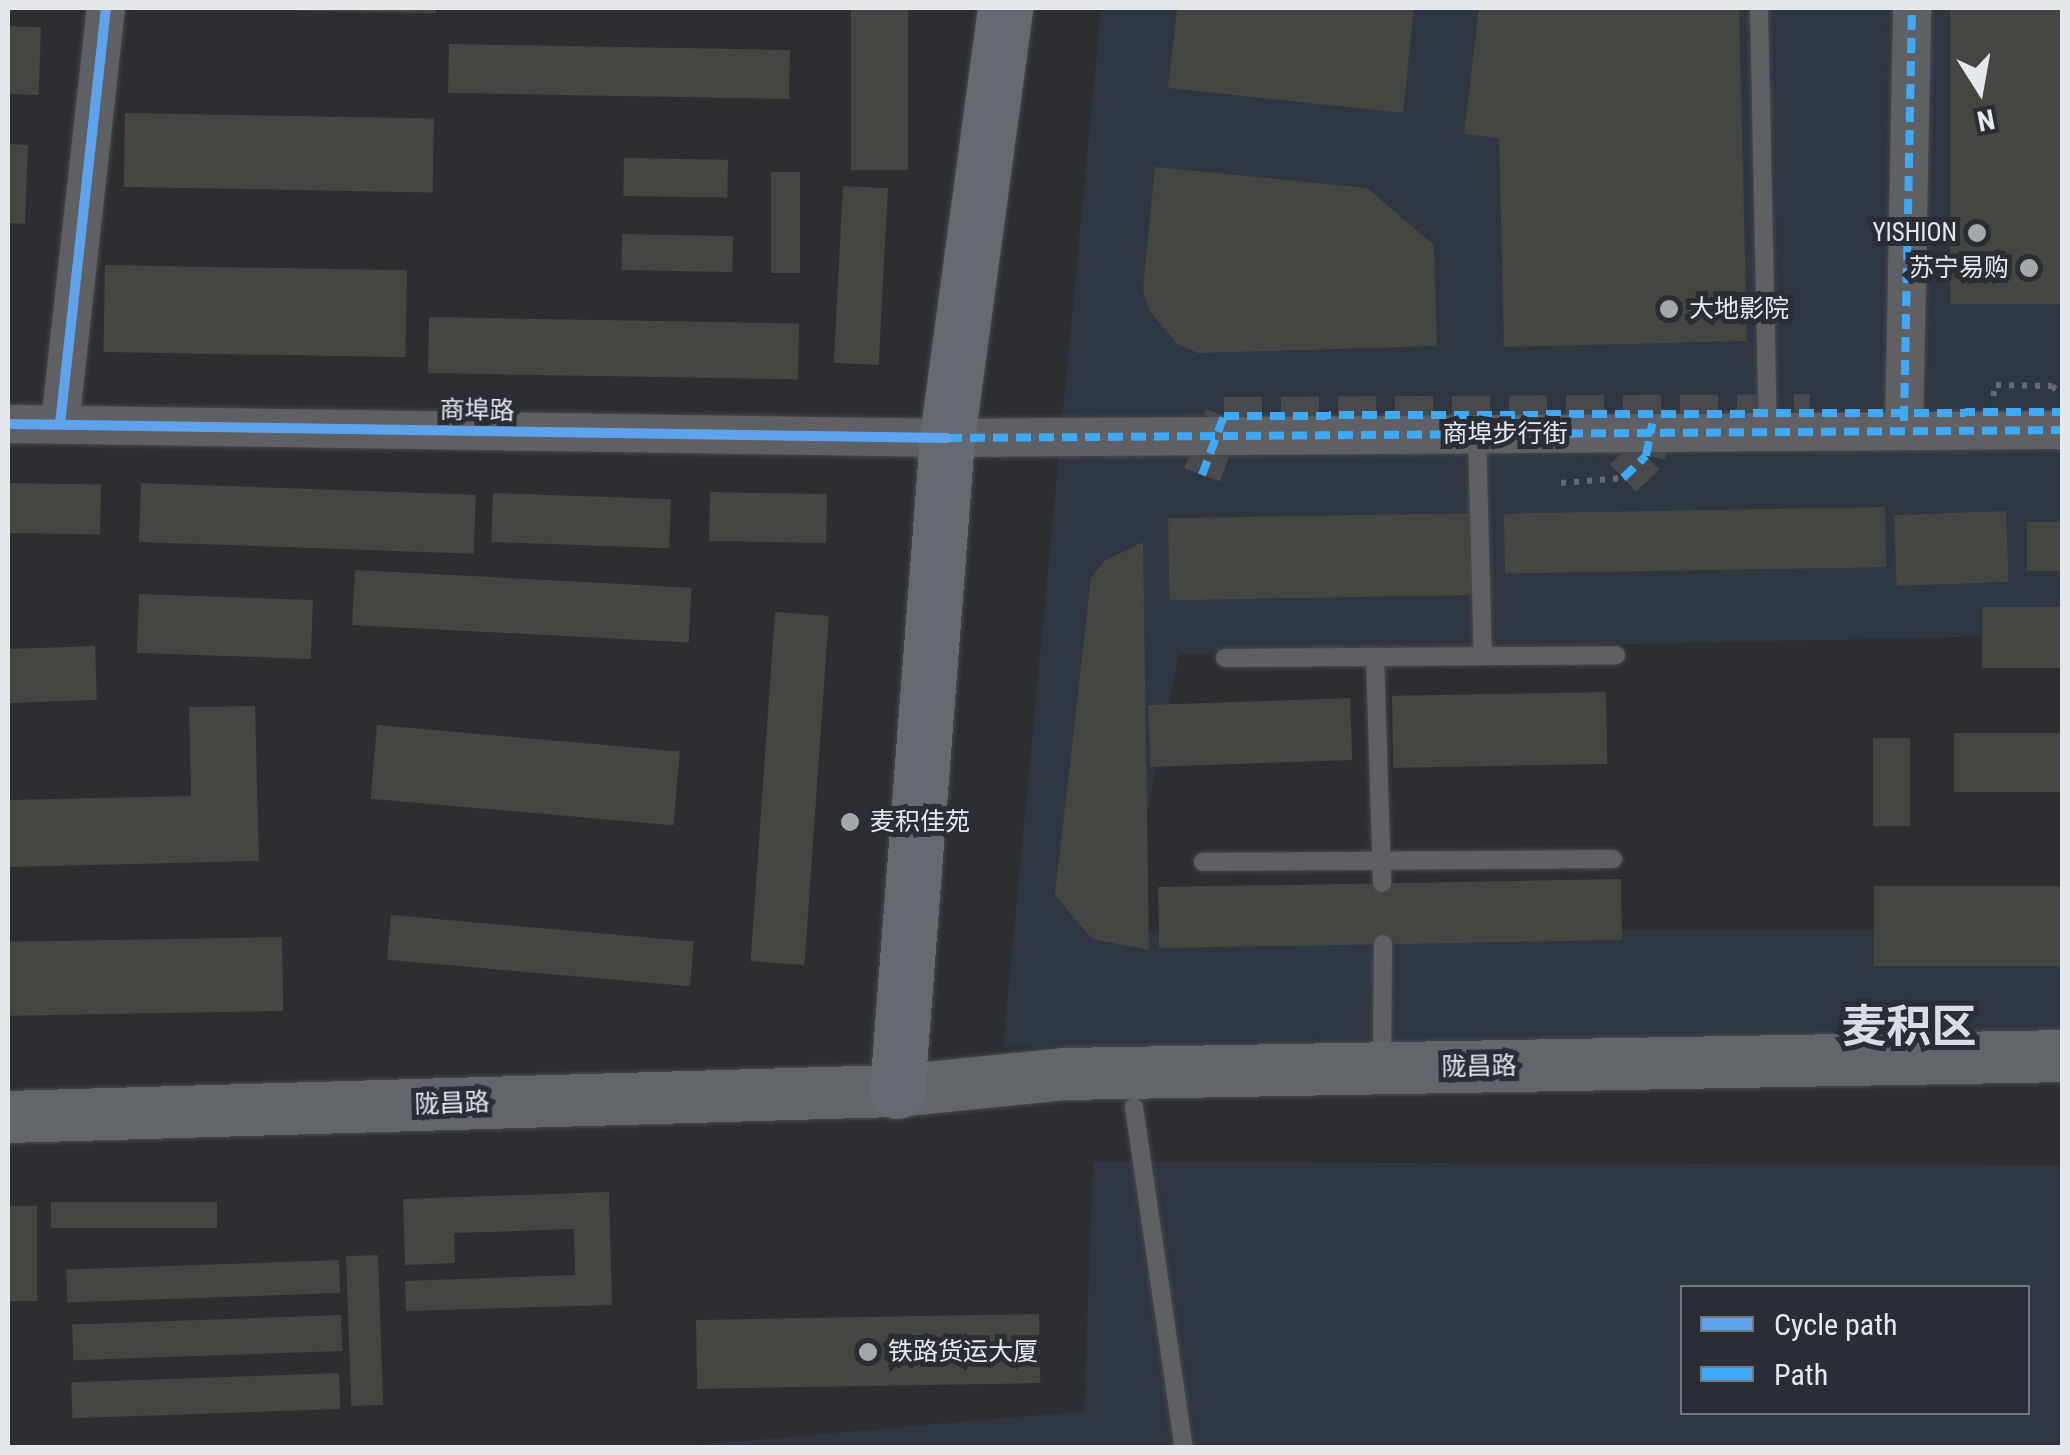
<!DOCTYPE html>
<html>
<head>
<meta charset="utf-8">
<style>
  body { margin:0 }
  #map { position:relative; width:2070px; height:1455px; overflow:hidden; background:#2c2e31; font-family:"Roboto Condensed","Noto Sans SC",sans-serif }
  div>[style] { position:absolute }
  [style*='--x'] { left:calc(var(--x)*1px); top:calc(var(--y)*1px); width:calc(var(--w)*1px); rotate:calc(var(--a)*1deg) }
  .built>* { inset:0; background:#2e3641 }
  .building>* { inset:0; background:#444641; transform-origin:0 0 }
  .street-tunnel>* { height:38px; margin-top:-19px; transform-origin:0; background:repeating-linear-gradient(90deg,#484a4d 0 38px,transparent 0 57px) }
  .path>* { height:6px; margin-top:-3px; transform-origin:0; background:repeating-linear-gradient(90deg,#686a6c 0 5px,transparent 0 13px) }
  .roads { filter:drop-shadow(0 0 2px #47494b) drop-shadow(0 0 2px #47494b) }
  .lane>* { height:18px; margin:-9px; padding:0 9px; transform-origin:9px; border-radius:9px; background:#5e6063 }
  .street>* { height:38px; margin:-19px; padding:0 19px; transform-origin:19px; border-radius:19px; background:#5e6063 }
  .secondary>* { height:52px; margin:-26px; padding:0 26px; transform-origin:26px; border-radius:26px; background:#62656a }
  .primary>* { height:55px; margin:-27.5px; padding:0 27.5px; transform-origin:27.5px; border-radius:27.5px; background:#656a72 }
  .quiet>* { height:8px; margin-top:-4px; transform-origin:0; background:repeating-linear-gradient(90deg,#3fa9f5 0 15px,transparent 0 23px) }
  .cycleway>* { height:10px; margin:-5px; padding:0 5px; transform-origin:5px; border-radius:5px; background:#60a3ed }
  .dots>* { width:28px; height:28px; translate:-50% -50%; box-sizing:border-box; border:5px solid #292e34; border-radius:50% }
  span { translate:-50% -50%; white-space:nowrap; text-align:center; line-height:1.15; -webkit-text-stroke:10px #292e34; paint-order:stroke }
  .poi-label { font-size:25px; color:#e5e9ed }
  .right { translate:-100% -50%; text-align:right }
  .left { translate:0 -50%; text-align:left }
  .street-label { font-size:25px; color:#e5e9ed }
  .town-label { font-size:45px; color:#d8dee7; font-weight:700 }
  .frame { position:absolute; inset:0; border:10px solid #e5e9ed; pointer-events:none }
  .legend { position:absolute; left:1680px; top:1285px; width:350px; height:130px; box-sizing:border-box; background:#292e34; border:2px solid #74797e; margin:0; padding:12px 18px; list-style:none; font-size:30px; color:#e5e9ed }
  .legend li { display:flex; align-items:center; gap:20px; height:50px }
  .legend b { width:50px; border:2px solid #74797e }
  .north { position:absolute; left:1930px; top:40px; width:100px; height:100px; -webkit-text-stroke:8px #292e34; paint-order:stroke; rotate:169deg; font-size:28px; font-weight:700; line-height:40px; text-align:center; color:#e5e9ed }
  .north::after { content:''; display:block; margin:auto; width:35px; height:45px; background:#e5e9ed; clip-path:polygon(50% 0,100% 100%,50% 72%,0 100%) }
</style>
</head>
<body>
<div id="map">
  <div class="built">
    <div style="clip-path:polygon(1101px 8px,2062px 8px,2062px 635px,1179px 654px,1123px 931px,2062px 930px,2062px 1051px,1003px 1047px)"></div>
    <div style="clip-path:polygon(evenodd,1093px 1162px,2062px 1165px,2062px 1447px,662px 1448px,1084px 1411px,1093px 1162px,1682px 1288px,2028px 1288px,2028px 1412px,1682px 1412px,1682px 1288px)"></div>
  </div>
  <div class="building">
    <div style="clip-path:polygon(296px 8px,436px 8px,436px 13px,296px 11px)"></div>
    <div style="left:851px;top:8px;width:57px;height:162px"></div>
    <div style="clip-path:polygon(1177px 8px,1414px 8px,1403px 113px,1168px 88px)"></div>
    <div style="clip-path:polygon(1479px 8px,1739px 8px,1747px 341px,1504px 347px,1499px 138px,1464px 134px)"></div>
    <div style="left:1950px;top:8px;width:112px;height:296px"></div>
    <div style="left:8px;top:26px;width:33px;height:68px;rotate:2deg"></div>
    <div style="left:449px;top:44px;width:341px;height:49px;rotate:1deg"></div>
    <div style="left:125px;top:113px;width:309px;height:74px;rotate:1deg"></div>
    <div style="clip-path:polygon(8px 144px,28px 145px,25px 224px,8px 223px)"></div>
    <div style="left:624px;top:158px;width:104px;height:38px;rotate:1deg"></div>
    <div style="clip-path:polygon(1155px 167px,1367px 188px,1434px 245px,1437px 346px,1198px 353px,1177px 344px,1149px 310px,1143px 289px)"></div>
    <div style="left:771px;top:172px;width:29px;height:101px"></div>
    <div style="left:843px;top:186px;width:45px;height:177px;rotate:3deg"></div>
    <div style="left:622px;top:234px;width:111px;height:36px;rotate:1deg"></div>
    <div style="left:105px;top:265px;width:302px;height:87px;rotate:1deg"></div>
    <div style="left:429px;top:317px;width:370px;height:56px;rotate:1deg"></div>
    <div style="left:8px;top:483px;width:93px;height:50px;rotate:1deg"></div>
    <div style="left:141px;top:483px;width:335px;height:59px;rotate:2deg"></div>
    <div style="left:710px;top:492px;width:117px;height:49px;rotate:1deg"></div>
    <div style="left:493px;top:493px;width:178px;height:49px;rotate:2deg"></div>
    <div style="left:1885px;top:507px;width:60px;height:381px;rotate:89deg"></div>
    <div style="left:2006px;top:511px;width:71px;height:112px;rotate:88deg"></div>
    <div style="left:1473px;top:513px;width:82px;height:305px;rotate:89deg"></div>
    <div style="left:2062px;top:522px;width:49px;height:35px;rotate:90deg"></div>
    <div style="clip-path:polygon(1143px 542px,1149px 950px,1092px 939px,1055px 895px,1091px 578px,1104px 561px)"></div>
    <div style="left:355px;top:570px;width:337px;height:55px;rotate:3deg"></div>
    <div style="left:139px;top:594px;width:174px;height:59px;rotate:2deg"></div>
    <div style="left:2062px;top:607px;width:61px;height:80px;rotate:90deg"></div>
    <div style="left:775px;top:612px;width:54px;height:350px;rotate:4deg"></div>
    <div style="left:95px;top:646px;width:54px;height:87px;rotate:88deg"></div>
    <div style="left:1606px;top:692px;width:72px;height:214px;rotate:89deg"></div>
    <div style="left:1350px;top:698px;width:62px;height:202px;rotate:88deg"></div>
    <div style="clip-path:polygon(255px 706px,259px 861px,8px 867px,8px 800px,191px 796px,189px 707px)"></div>
    <div style="left:377px;top:725px;width:304px;height:74px;rotate:5deg"></div>
    <div style="left:2062px;top:733px;width:59px;height:108px;rotate:90deg"></div>
    <div style="left:1873px;top:738px;width:37px;height:88px"></div>
    <div style="left:1621px;top:879px;width:61px;height:463px;rotate:89deg"></div>
    <div style="left:2062px;top:886px;width:80px;height:188px;rotate:90deg"></div>
    <div style="left:391px;top:915px;width:304px;height:45px;rotate:5deg"></div>
    <div style="left:282px;top:937px;width:74px;height:274px;rotate:89deg"></div>
    <div style="clip-path:polygon(609px 1192px,612px 1305px,406px 1311px,405px 1281px,575px 1275px,574px 1229px,454px 1233px,455px 1263px,405px 1265px,403px 1199px)"></div>
    <div style="left:217px;top:1202px;width:26px;height:166px;rotate:90deg"></div>
    <div style="left:8px;top:1206px;width:29px;height:95px"></div>
    <div style="left:378px;top:1255px;width:150px;height:32px;rotate:88deg"></div>
    <div style="left:339px;top:1260px;width:33px;height:273px;rotate:88deg"></div>
    <div style="left:1039px;top:1314px;width:69px;height:343px;rotate:89deg"></div>
    <div style="left:341px;top:1315px;width:36px;height:269px;rotate:88deg"></div>
    <div style="left:339px;top:1373px;width:36px;height:268px;rotate:88deg"></div>
  </div>
  <div class="street-tunnel">
    <div style="--x:1202;--y:475;--w:63;--a:-69.6"></div>
    <div style="--x:1224;--y:416;--w:586;--a:-0.29"></div>
    <div style="--x:1623;--y:478;--w:32;--a:-44"></div>
    <div style="--x:1646;--y:456;--w:43;--a:-79.2"></div>
  </div>
  <div class="path">
    <div style="--x:1993;--y:396;--w:11;--a:-75"></div>
    <div style="--x:1996;--y:385;--w:56;--a:1"></div>
    <div style="--x:2052;--y:386;--w:13;--a:42"></div>
    <div style="--x:1561;--y:483;--w:62;--a:-4.6"></div>
  </div>
  <div class="roads">
    <div class="lane">
      <div style="--x:1759;--y:8;--w:424;--a:88.8"></div>
      <div style="--x:1477;--y:434;--w:222;--a:88.5"></div>
      <div style="--x:1375;--y:657;--w:226;--a:88.2"></div>
      <div style="--x:1225;--y:658;--w:391;--a:-0.4"></div>
      <div style="--x:1203;--y:862;--w:410;--a:-0.4"></div>
      <div style="--x:1382;--y:1064;--w:120;--a:-89.5"></div>
      <div style="--x:1134;--y:1107;--w:345;--a:81.7"></div>
    </div>
    <div class="street">
      <div style="--x:8;--y:424;--w:939;--a:0.85"></div>
      <div style="--x:947;--y:438;--w:1115;--a:-0.41"></div>
      <div style="--x:60;--y:424;--w:419;--a:-83.7"></div>
      <div style="--x:1904;--y:431;--w:423;--a:-88.9"></div>
    </div>
    <div class="secondary">
      <div style="--x:8;--y:1117;--w:889;--a:-1.68"></div>
      <div style="--x:897;--y:1091;--w:169;--a:-5.8"></div>
      <div style="--x:1065;--y:1074;--w:997;--a:-1.03"></div>
    </div>
    <div class="primary">
      <div style="--x:897;--y:1091;--w:655;--a:-85.62"></div>
      <div style="--x:947;--y:438;--w:434;--a:-82.3"></div>
    </div>
  </div>
  <div class="quiet">
    <div style="--x:1904;--y:421;--w:413;--a:-88.9"></div>
    <div style="--x:947;--y:438;--w:1115;--a:-0.41"></div>
    <div style="--x:1202;--y:475;--w:63;--a:-69.6"></div>
    <div style="--x:1224;--y:416;--w:838;--a:-0.27"></div>
    <div style="--x:1623;--y:478;--w:32;--a:-44"></div>
    <div style="--x:1646;--y:456;--w:33;--a:-79"></div>
  </div>
  <div class="cycleway">
    <div style="--x:8;--y:424;--w:939;--a:0.85"></div>
    <div style="--x:60;--y:424;--w:419;--a:-83.7"></div>
  </div>
  <div class="dots">
    <div style="left:1977px;top:233px;background:#a4a8ab"></div>
    <div style="left:2029px;top:268px;background:#a4a8ab"></div>
    <div style="left:1669px;top:309px;background:#a4a8ab"></div>
    <div style="left:850px;top:822px;background:#a4a8ab"></div>
    <div style="left:868px;top:1352px;background:#a4a8ab"></div>
  </div>
  <div class="poi-label">
    <span class="right" style="left:1957px;top:233px">YISHION</span>
    <span class="right" style="left:2009px;top:268px">苏宁易购</span>
    <span class="left" style="left:1689px;top:309px">大地影院</span>
    <span class="left" style="left:870px;top:822px">麦积佳苑</span>
    <span class="left" style="left:888px;top:1352px">铁路货运大厦</span>
  </div>
  <div class="street-label">
    <span style="left:477px;top:411px;rotate:1deg">商埠路</span>
    <span style="left:1505px;top:434px">商埠步行街</span>
    <span style="left:1479px;top:1067px;rotate:-1deg">陇昌路</span>
    <span style="left:452px;top:1104px;rotate:-2deg">陇昌路</span>
  </div>
  <div class="town-label">
    <span style="left:1909px;top:1027px">麦积区</span>
  </div>
  <div class="frame"></div>
  <ul class="legend">
  <li><b style="height:12px;background:#60a3ed"></b>Cycle path</li>
  <li><b style="height:12px;background:#3fa9f5"></b>Path</li>
  </ul>
  <div class="north">N</div>
</div>
</body>
</html>
